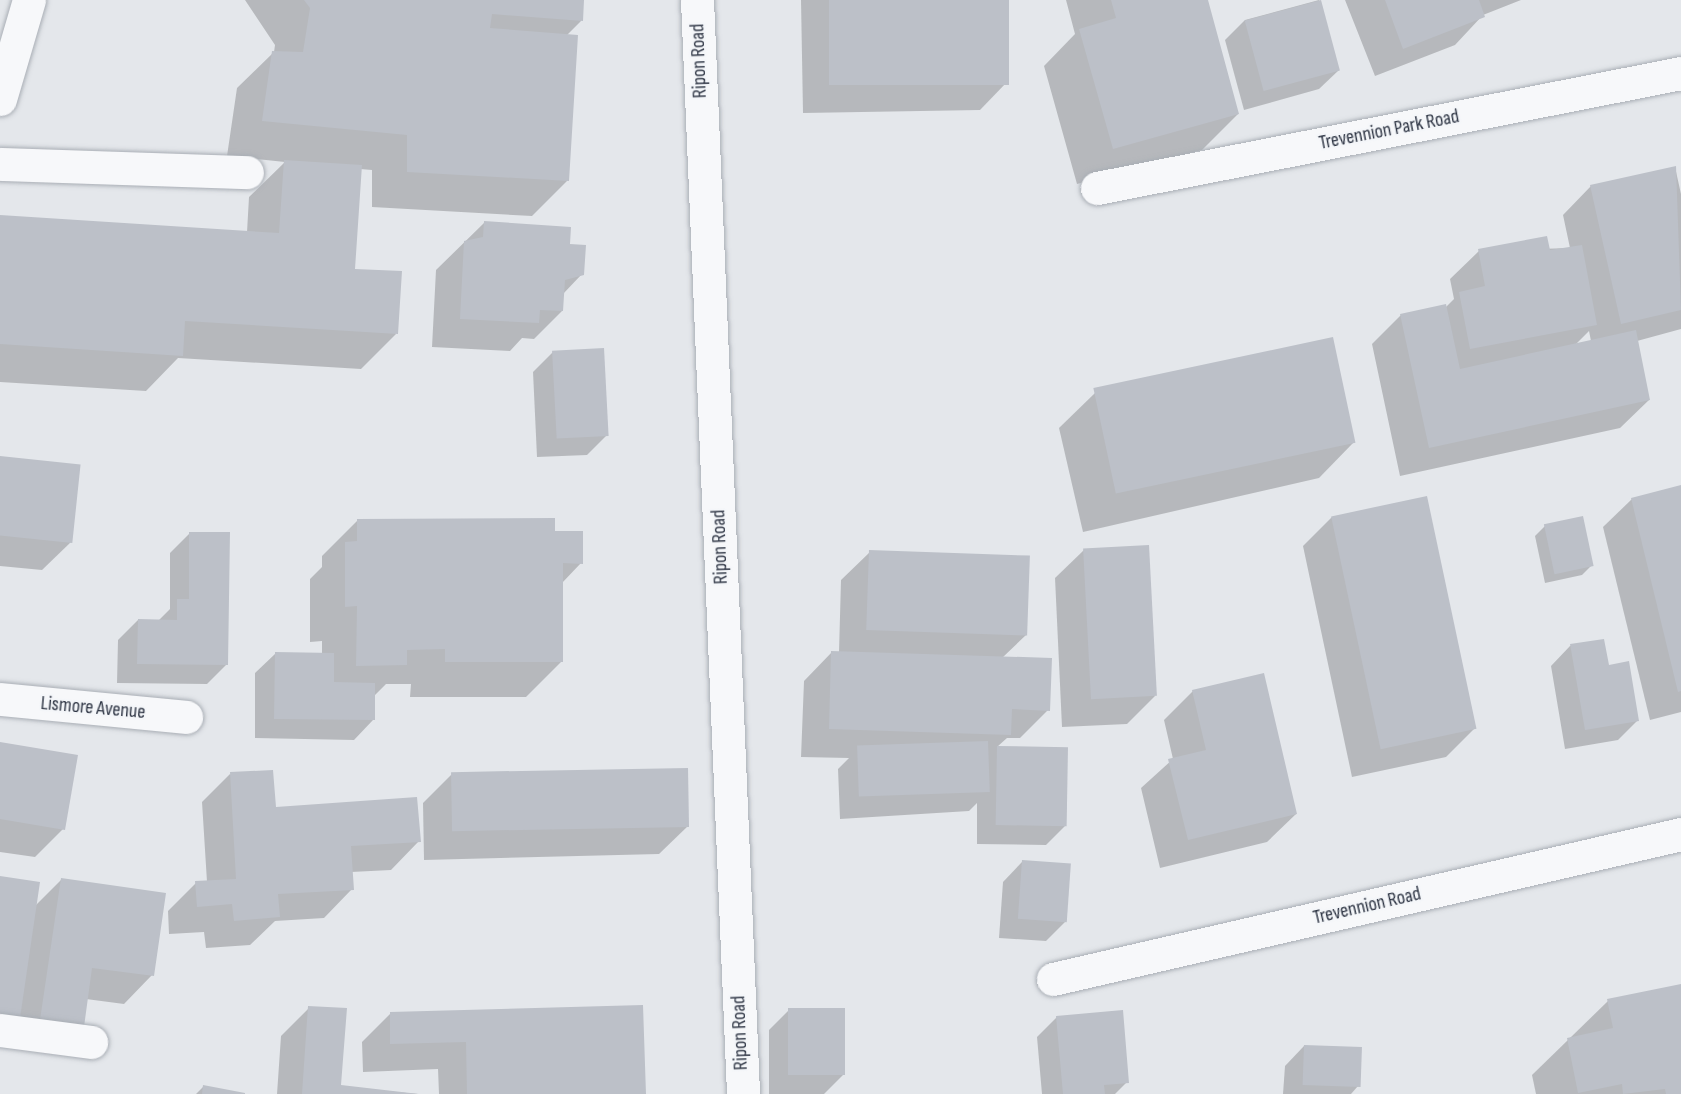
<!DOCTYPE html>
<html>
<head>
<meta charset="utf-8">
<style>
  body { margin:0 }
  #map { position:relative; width:1681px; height:1094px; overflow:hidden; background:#e4e7eb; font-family:"Sofia Sans Condensed",sans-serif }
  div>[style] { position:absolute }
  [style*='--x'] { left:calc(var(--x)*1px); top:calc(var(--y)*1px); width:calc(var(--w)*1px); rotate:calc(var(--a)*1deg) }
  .shadow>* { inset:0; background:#0003 }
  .building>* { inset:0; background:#bcc0c8; transform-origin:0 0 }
  .roads { filter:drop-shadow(0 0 2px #a9aeb5) drop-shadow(0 0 2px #a9aeb5) }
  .minor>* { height:33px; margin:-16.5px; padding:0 16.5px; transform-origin:16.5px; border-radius:16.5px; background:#f7f8fa }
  span { translate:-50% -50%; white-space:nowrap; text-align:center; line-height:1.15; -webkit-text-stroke:4.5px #f4f6f9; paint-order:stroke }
  .street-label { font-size:20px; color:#2d3443 }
</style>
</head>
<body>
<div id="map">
  <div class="shadow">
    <div style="clip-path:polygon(245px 0,583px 0,581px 21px,566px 36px,568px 180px,532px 216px,372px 207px,372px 170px,360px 169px,353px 270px,396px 334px,361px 369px,178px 358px,146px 391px,0 382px,0 217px,247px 232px,249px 197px,285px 162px,227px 156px,237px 88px,274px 52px,275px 45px)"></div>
    <div style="clip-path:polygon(801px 0,1007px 0,1008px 81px,980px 110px,803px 113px)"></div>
    <div style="clip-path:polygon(1066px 0,1206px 0,1238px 114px,1202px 150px,1077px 184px,1044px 66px,1075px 34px)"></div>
    <div style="clip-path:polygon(1319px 0,1339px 70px,1319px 89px,1244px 110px,1225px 40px,1245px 20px)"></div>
    <div style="clip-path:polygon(1345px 0,1521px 0,1483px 15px,1455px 45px,1375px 76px)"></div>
    <div style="clip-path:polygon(evenodd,1675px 167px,1681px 194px,1681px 329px,1637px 341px,1649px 400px,1620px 428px,1400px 476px,1372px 344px,1401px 315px,1446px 307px,1454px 299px,1450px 279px,1479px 251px,1570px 248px,1563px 215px,1591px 186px,1675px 167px,1589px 331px,1591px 341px,1575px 345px,1589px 331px)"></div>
    <div style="clip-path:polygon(484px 223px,568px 245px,582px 274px,563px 294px,562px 311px,534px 339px,522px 338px,510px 351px,432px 347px,436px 270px)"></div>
    <div style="clip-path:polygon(553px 352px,607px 435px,587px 455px,537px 457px,533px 372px)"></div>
    <div style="clip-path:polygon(1095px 393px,1354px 442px,1319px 478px,1083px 532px,1059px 428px)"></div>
    <div style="clip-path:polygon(0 457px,71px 542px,42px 570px,0 566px)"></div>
    <div style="clip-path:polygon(1681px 487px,1681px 712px,1650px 720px,1603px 527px,1632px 499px)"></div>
    <div style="clip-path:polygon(1332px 517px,1474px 729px,1446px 757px,1352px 777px,1303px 546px)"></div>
    <div style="clip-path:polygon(357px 521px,553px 533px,581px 563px,562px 583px,562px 661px,526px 697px,410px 697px,411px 684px,386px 684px,373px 697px,373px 720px,354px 740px,255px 738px,255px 673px,275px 654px,322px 654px,322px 641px,310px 642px,310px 579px,322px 567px,322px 556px)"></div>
    <div style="clip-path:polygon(1545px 526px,1592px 565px,1582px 575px,1545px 583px,1535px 536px)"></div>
    <div style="clip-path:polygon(190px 533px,227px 664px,207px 684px,117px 683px,118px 640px,138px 620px,158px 621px,170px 609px,170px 553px)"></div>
    <div style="clip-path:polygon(1084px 550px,1155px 696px,1127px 724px,1062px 727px,1055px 578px)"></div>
    <div style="clip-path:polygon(870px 552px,1026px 635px,1002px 658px,1048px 710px,1020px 738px,1007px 738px,997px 747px,1067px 748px,1066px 825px,1046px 845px,977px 844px,977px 803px,969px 811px,840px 819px,838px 769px,849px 758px,801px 757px,804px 681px,832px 652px,839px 652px,841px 580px)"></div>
    <div style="clip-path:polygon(1603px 640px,1608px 667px,1638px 720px,1618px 740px,1565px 749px,1551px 666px,1570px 646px)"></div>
    <div style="clip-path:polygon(1193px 691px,1296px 814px,1267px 842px,1160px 868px,1141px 788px,1173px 759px,1164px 720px)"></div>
    <div style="clip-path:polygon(0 744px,63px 829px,35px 857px,0 852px)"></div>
    <div style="clip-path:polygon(230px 774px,274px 808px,419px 841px,391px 870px,351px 872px,352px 889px,324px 918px,275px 921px,250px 945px,206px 948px,204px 932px,169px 934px,168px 911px,196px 883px,207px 882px,202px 802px)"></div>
    <div style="clip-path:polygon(451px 775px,688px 826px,659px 854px,424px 860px,423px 803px)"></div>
    <div style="clip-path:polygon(1022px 862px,1066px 921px,1046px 941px,999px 938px,1003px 882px)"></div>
    <div style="clip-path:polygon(0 878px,35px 906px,61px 880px,152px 975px,124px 1004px,86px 999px,82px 1026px,54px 1054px,12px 1048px)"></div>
    <div style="clip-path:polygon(1681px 985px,1681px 1094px,1536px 1094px,1532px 1075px,1608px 1001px)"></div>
    <div style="clip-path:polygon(309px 1008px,340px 1087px,418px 1094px,277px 1094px,281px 1036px)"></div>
    <div style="clip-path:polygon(789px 1010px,843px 1075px,824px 1094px,769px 1094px,769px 1030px)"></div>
    <div style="clip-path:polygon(390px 1014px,645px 1094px,439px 1094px,438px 1069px,363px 1072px,362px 1042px)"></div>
    <div style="clip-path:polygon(1057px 1017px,1127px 1082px,1115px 1094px,1042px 1094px,1037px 1037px)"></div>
    <div style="clip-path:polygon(1304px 1046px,1358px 1086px,1351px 1094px,1283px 1094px,1285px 1066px)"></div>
    <div style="clip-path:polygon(204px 1086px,243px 1094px,196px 1094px)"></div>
  </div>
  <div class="building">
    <div style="clip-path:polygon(304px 0,584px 0,583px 21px,492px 14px,490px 28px,578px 35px,569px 181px,407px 172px,407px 135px,262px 121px,272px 51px,303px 52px,310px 8px)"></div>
    <div style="left:829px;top:0;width:180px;height:85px"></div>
    <div style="clip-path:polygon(1111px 0,1208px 0,1239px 114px,1113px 149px,1079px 29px,1116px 18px)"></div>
    <div style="left:1321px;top:0;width:73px;height:79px;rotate:75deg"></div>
    <div style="clip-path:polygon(1385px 0,1479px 0,1485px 17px,1403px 49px)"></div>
    <div style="clip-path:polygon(284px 160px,362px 165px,355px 269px,402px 271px,398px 334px,185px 321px,183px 356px,0 344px,0 215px,279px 233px)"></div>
    <div style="clip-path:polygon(1676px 166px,1681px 310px,1621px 324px,1590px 185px)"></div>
    <div style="clip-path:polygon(484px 221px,571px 227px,570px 244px,586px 245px,584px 275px,565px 280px,563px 311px,540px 310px,539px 323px,460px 319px,464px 241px,483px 237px)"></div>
    <div style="clip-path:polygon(1547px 236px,1550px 250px,1582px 245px,1597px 325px,1470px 349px,1459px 292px,1485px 286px,1478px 249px)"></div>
    <div style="clip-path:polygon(1446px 304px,1460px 369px,1636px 330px,1650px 400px,1429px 448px,1400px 314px)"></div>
    <div style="left:1333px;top:337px;width:108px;height:245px;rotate:78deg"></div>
    <div style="left:604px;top:348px;width:88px;height:52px;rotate:87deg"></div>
    <div style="left:0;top:456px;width:81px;height:79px;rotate:6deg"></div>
    <div style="clip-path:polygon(1681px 485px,1681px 691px,1678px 692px,1631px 498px)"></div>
    <div style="left:1427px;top:496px;width:238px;height:98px;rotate:78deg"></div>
    <div style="left:1583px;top:516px;width:51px;height:40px;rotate:78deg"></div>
    <div style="clip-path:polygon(555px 518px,555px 531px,583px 531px,583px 564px,563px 563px,563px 662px,445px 662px,445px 649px,407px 650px,407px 665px,356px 666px,357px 606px,345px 607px,345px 542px,357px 541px,357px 519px)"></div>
    <div style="clip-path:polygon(189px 532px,230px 532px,228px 665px,137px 664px,138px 619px,177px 620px,177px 599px,189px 599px)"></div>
    <div style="left:1149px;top:545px;width:151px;height:66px;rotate:87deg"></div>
    <div style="left:869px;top:550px;width:161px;height:80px;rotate:2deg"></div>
    <div style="clip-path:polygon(1604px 639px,1609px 665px,1629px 661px,1639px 721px,1585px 730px,1570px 644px)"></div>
    <div style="clip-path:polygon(831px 651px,1052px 658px,1050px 711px,1012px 709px,1011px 735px,829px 729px)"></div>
    <div style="clip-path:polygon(275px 652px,334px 653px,334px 682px,375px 683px,375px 720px,274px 719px)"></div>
    <div style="clip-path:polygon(1264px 673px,1297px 814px,1188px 840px,1168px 759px,1206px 750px,1192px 690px)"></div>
    <div style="left:988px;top:741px;width:51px;height:131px;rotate:88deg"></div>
    <div style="clip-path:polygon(0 742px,78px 755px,65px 830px,0 819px)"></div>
    <div style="left:997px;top:746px;width:71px;height:79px;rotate:1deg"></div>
    <div style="left:688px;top:768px;width:59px;height:237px;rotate:89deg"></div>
    <div style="clip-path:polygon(273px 770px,276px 807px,417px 797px,421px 842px,351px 846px,354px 890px,278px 894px,280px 917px,234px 921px,232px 904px,197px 907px,195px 881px,236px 879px,230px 772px)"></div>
    <div style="left:1022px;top:860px;width:49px;height:59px;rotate:4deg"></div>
    <div style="clip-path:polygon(0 876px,40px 882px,19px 1025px,0 1023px)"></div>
    <div style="clip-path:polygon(61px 878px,166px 893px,154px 976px,92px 968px,84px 1027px,40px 1020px)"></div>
    <div style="clip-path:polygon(1681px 984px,1681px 1094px,1666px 1094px,1665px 1089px,1623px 1094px,1622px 1084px,1578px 1093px,1567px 1038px,1613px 1028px,1607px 999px)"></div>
    <div style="clip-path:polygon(643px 1005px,646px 1094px,467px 1094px,466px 1042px,390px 1044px,390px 1012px)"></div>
    <div style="clip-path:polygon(308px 1006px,347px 1008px,341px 1085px,419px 1094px,302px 1094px)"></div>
    <div style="left:788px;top:1008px;width:57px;height:67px"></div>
    <div style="clip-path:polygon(1123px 1010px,1129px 1083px,1104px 1085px,1105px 1094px,1063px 1094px,1056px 1016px)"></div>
    <div style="left:1304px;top:1045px;width:58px;height:40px;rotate:2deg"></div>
    <div style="clip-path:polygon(203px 1085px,245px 1093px,245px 1094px,202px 1094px)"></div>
  </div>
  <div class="roads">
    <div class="minor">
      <div style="--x:697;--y:0;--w:1095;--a:87.59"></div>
      <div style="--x:0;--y:99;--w:103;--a:-73.7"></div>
      <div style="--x:0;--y:164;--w:247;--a:1.9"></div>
      <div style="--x:1097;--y:188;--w:595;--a:-11.14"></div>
      <div style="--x:0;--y:699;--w:187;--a:5.5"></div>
      <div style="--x:1053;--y:979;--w:645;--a:-13"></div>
      <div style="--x:0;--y:1030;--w:92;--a:7.5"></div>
    </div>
  </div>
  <div class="street-label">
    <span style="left:699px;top:61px;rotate:-92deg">Ripon Road</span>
    <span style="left:1389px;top:130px;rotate:-11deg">Trevennion Park Road</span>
    <span style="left:720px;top:547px;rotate:-92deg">Ripon Road</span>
    <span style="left:93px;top:708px;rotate:5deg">Lismore Avenue</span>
    <span style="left:1367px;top:906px;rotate:-13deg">Trevennion Road</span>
    <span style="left:740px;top:1033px;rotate:-92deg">Ripon Road</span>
  </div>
</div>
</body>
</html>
